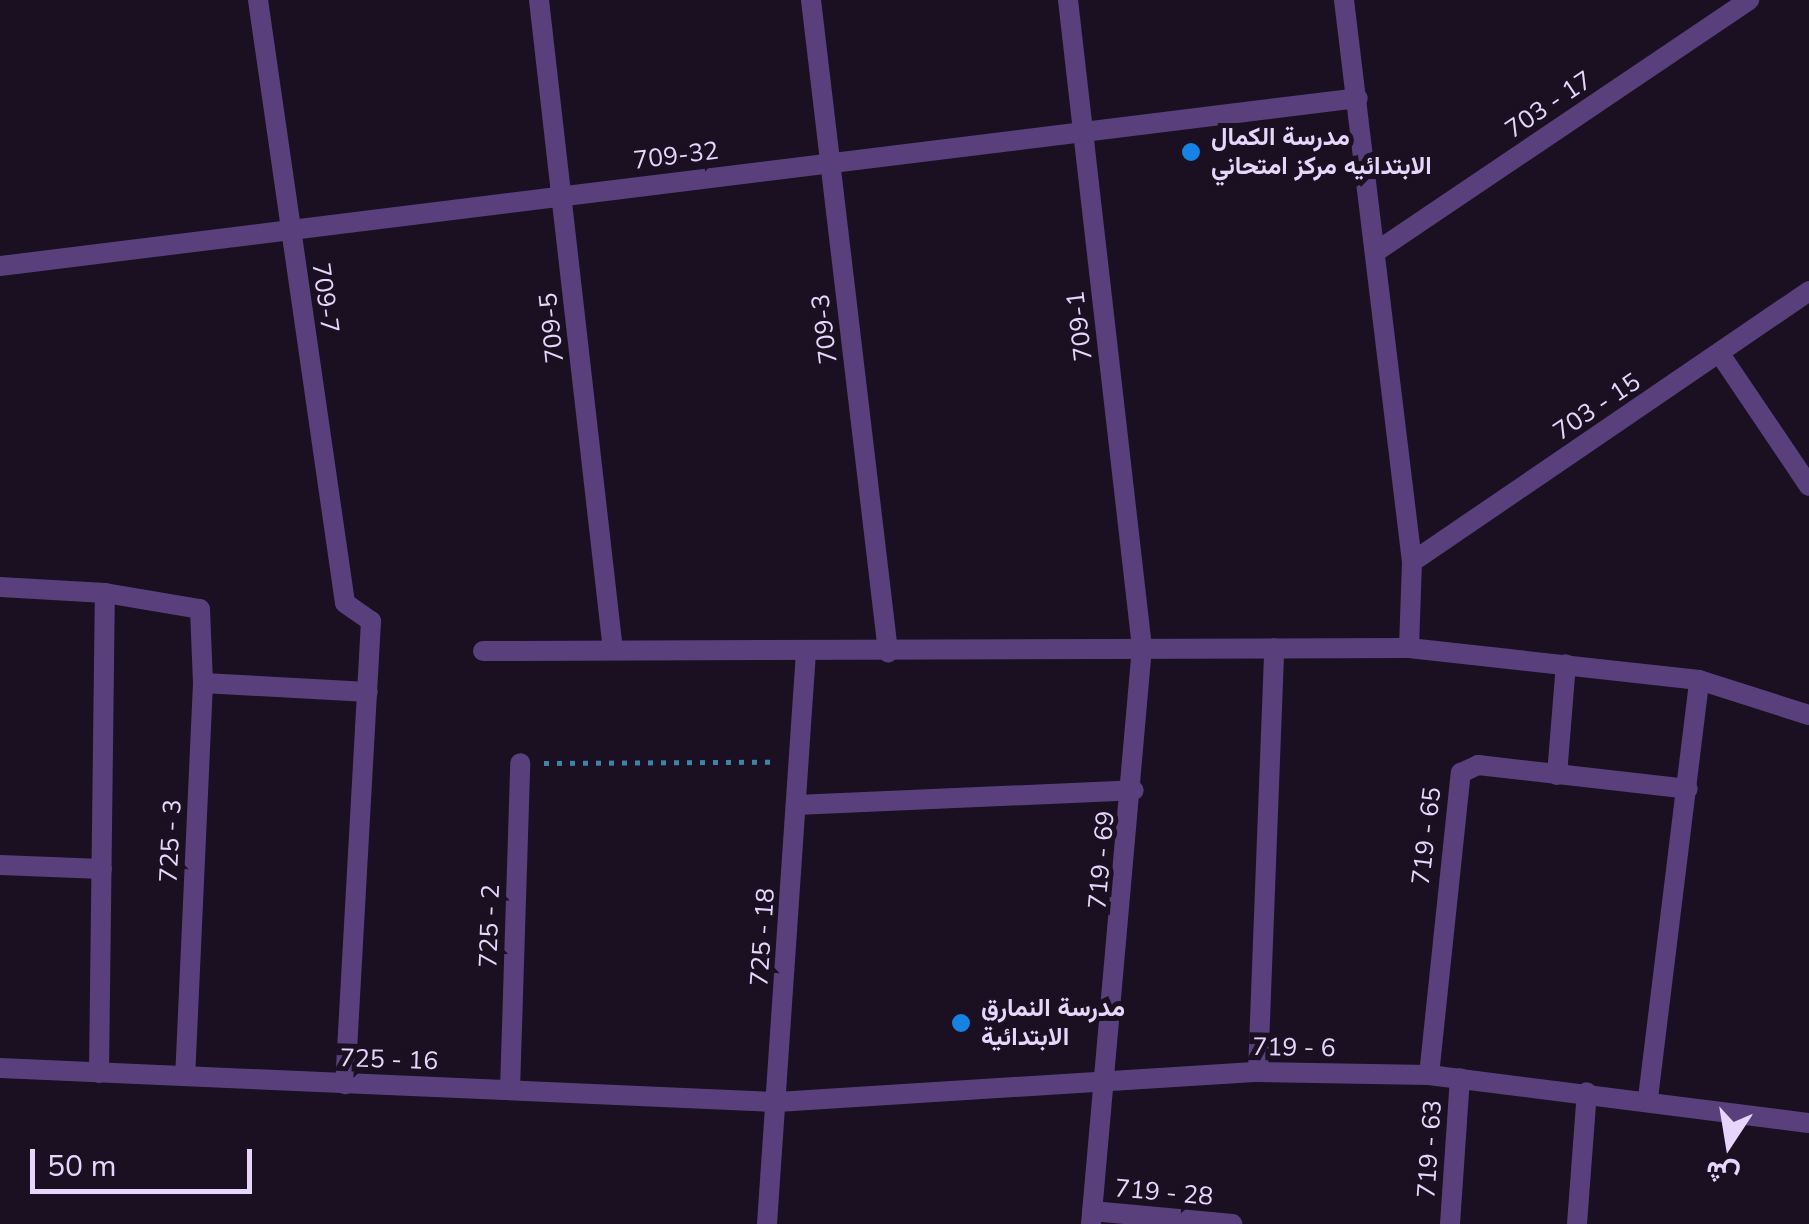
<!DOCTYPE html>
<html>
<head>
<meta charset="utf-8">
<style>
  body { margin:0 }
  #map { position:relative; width:1809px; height:1224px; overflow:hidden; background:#1a1022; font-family:"Nunito Sans",Vazirmatn,sans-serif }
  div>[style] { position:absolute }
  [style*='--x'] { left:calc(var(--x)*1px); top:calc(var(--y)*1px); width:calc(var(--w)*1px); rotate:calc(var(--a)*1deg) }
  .path>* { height:5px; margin-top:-2.5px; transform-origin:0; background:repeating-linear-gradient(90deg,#3b85a8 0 5px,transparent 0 13px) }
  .street>* { height:20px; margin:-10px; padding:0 10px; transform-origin:10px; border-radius:10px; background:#59407c }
  .dots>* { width:28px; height:28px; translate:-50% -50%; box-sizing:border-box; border:5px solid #1a1022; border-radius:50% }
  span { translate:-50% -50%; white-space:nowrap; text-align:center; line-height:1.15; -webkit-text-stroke:10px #1a1022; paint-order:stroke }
  .street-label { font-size:25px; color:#e8d5fb }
  .poi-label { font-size:25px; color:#e8d5fb; font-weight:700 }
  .left { translate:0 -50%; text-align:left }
  .north { position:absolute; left:1679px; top:1094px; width:100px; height:100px; -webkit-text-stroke:8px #1a1022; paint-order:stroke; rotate:192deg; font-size:28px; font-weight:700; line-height:40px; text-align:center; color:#e8d5fb }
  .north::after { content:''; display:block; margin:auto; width:35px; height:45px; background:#e8d5fb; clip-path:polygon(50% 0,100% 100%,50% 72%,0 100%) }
  .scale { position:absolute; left:30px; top:1149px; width:222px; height:45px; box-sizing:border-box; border:5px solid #e8d5fb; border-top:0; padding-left:12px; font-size:30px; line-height:35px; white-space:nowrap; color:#e8d5fb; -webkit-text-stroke:8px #1a1022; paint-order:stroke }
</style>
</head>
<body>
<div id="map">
  <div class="path">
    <div style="--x:544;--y:763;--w:229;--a:-0.3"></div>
  </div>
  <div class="street">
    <div style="--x:258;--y:0;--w:609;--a:81.79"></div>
    <div style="--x:345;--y:603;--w:32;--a:35"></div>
    <div style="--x:371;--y:621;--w:464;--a:93.2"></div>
    <div style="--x:539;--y:0;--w:654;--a:83.51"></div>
    <div style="--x:811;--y:0;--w:657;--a:83.26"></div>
    <div style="--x:1068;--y:0;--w:651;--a:83.48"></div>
    <div style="--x:1142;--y:647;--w:579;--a:95.05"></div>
    <div style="--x:1344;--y:0;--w:566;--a:83.1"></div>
    <div style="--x:1412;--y:562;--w:86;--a:92"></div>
    <div style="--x:1377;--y:251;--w:449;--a:-34"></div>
    <div style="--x:0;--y:266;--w:1368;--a:-7.05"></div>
    <div style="--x:1720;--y:354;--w:159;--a:56"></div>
    <div style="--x:1412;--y:562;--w:481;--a:-34.3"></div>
    <div style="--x:0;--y:587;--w:105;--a:3.3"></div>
    <div style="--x:105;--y:593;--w:96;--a:9.6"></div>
    <div style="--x:200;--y:609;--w:74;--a:87.7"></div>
    <div style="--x:203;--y:683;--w:392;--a:92.6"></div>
    <div style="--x:483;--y:651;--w:926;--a:-0.19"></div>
    <div style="--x:1409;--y:648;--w:292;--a:6.3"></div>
    <div style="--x:1699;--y:680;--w:115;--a:17.7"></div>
    <div style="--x:203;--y:683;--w:165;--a:3.1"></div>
    <div style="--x:1557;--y:775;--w:111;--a:-85.4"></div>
    <div style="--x:796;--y:805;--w:338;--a:-2.5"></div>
    <div style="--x:0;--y:865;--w:102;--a:2.2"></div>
    <div style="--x:0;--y:1068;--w:778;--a:2.51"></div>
    <div style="--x:777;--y:1102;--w:482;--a:-3.6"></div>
    <div style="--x:1258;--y:1072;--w:171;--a:1"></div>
    <div style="--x:1429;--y:1075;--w:383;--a:7.2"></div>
    <div style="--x:1258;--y:1072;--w:424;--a:-87.8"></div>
    <div style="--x:99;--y:1073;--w:480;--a:-89.3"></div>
    <div style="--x:1429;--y:1075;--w:304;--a:-84"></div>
    <div style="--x:1461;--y:773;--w:19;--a:-25"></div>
    <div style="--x:1478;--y:765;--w:211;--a:6.5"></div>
    <div style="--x:510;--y:1090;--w:327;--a:-88.2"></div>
    <div style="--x:1648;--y:1098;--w:421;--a:-83"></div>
    <div style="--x:1092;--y:1211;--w:141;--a:5.3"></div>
    <div style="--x:767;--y:1224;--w:573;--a:-86.1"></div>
    <div style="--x:1450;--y:1224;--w:146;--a:-86.1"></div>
    <div style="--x:1577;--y:1224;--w:132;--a:-85.7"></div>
  </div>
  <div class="dots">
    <div style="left:1191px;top:152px;background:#1881e4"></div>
    <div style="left:961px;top:1023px;background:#1881e4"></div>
  </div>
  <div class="street-label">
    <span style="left:1549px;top:105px;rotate:-34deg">703 - 17</span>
    <span style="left:676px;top:156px;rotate:-7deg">709-32</span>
    <span style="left:325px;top:298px;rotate:82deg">709-7</span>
    <span style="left:1080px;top:326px;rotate:-97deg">709-1</span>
    <span style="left:552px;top:328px;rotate:-96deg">709-5</span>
    <span style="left:825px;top:329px;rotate:-97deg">709-3</span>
    <span style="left:1597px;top:407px;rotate:-34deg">703 - 15</span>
    <span style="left:1427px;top:836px;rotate:-83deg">719 - 65</span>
    <span style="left:171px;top:841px;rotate:-87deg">725 - 3</span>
    <span style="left:1102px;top:860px;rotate:-85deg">719 - 69</span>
    <span style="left:490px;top:926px;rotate:-88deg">725 - 2</span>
    <span style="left:763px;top:937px;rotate:-86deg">725 - 18</span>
    <span style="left:1294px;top:1048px;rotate:1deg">719 - 6</span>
    <span style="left:389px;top:1060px;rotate:2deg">725 - 16</span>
    <span style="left:1430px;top:1149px;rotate:-86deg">719 - 63</span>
    <span style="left:1164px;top:1193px;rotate:5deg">719 - 28</span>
  </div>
  <div class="poi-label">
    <span class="left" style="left:1211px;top:152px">مدرسة الكمال<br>الابتدائيه مركز امتحاني</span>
    <span class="left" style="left:981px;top:1023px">مدرسة النمارق<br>الابتدائية</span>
  </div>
  <div class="north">ش</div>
  <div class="scale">50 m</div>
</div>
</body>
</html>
